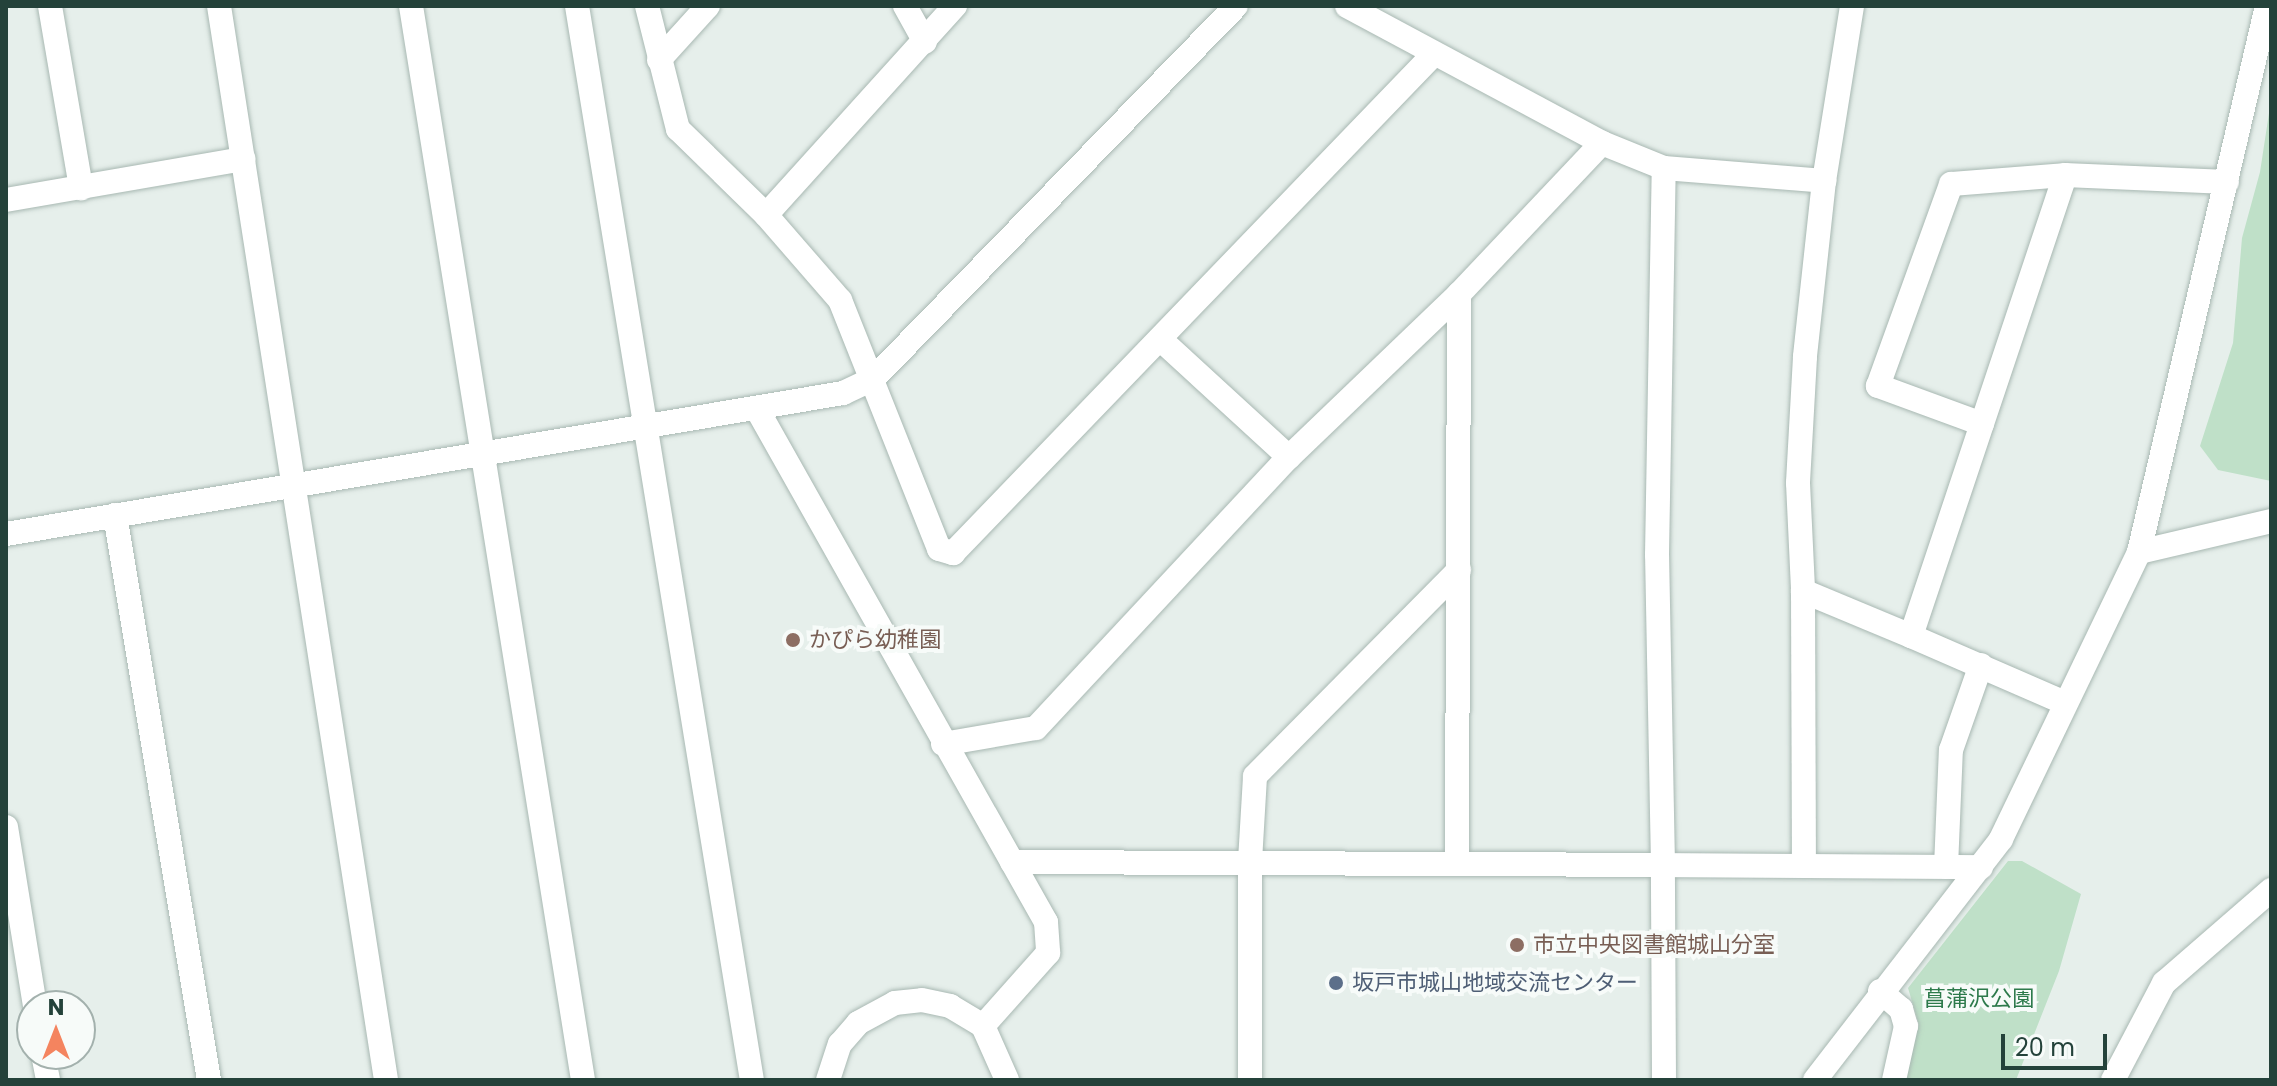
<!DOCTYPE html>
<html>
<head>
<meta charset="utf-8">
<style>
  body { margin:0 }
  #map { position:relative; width:2277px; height:1086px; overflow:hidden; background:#e6efeb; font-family:Poppins,"Noto Sans JP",sans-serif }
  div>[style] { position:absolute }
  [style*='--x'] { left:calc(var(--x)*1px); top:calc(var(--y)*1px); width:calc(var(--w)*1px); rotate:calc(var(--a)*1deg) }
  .green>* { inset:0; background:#bfe0c8 }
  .roads { filter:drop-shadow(0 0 2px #a8b8b2) drop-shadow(0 0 2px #a8b8b2) }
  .minor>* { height:24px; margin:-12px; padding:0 12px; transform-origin:12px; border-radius:12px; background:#fff }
  .dots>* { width:22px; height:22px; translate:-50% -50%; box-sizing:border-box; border:4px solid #f7fbf9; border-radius:50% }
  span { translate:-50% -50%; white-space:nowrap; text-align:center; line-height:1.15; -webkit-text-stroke:8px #f7fbf9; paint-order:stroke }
  .education-label { font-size:22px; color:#785e54 }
  .left { translate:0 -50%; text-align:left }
  .service-label { font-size:22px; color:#4e5e75 }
  .park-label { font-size:22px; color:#2d7a4b }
  .frame { position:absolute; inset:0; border:8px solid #24423a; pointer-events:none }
  .north { position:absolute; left:16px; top:990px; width:80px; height:80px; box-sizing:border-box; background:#f7fbf9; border:2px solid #a3b1ad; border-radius:50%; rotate:0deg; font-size:22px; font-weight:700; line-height:32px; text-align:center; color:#24423a }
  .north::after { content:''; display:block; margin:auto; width:28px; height:36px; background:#f4845f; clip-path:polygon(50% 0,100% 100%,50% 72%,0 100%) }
  .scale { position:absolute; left:2001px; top:1034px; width:106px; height:36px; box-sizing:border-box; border:4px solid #24423a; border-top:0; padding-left:10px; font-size:24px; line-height:28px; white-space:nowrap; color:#24423a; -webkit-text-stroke:6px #f7fbf9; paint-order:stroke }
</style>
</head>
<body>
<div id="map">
  <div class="green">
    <div style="clip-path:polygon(2271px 100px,2271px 481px,2218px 470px,2200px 446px,2233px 343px,2242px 238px,2260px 172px)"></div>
    <div style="clip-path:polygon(2008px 861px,2022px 861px,2081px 894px,2059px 971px,2016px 1080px,1904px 1080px,1919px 1025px,1908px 988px)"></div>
  </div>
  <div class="roads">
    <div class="minor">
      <div style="--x:50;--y:6;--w:185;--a:80.3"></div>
      <div style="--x:219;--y:6;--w:1087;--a:81.16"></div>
      <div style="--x:411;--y:6;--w:1088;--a:80.9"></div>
      <div style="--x:577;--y:6;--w:1088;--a:80.75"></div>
      <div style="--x:647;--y:6;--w:127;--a:75.9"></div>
      <div style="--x:678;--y:129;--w:123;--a:44.3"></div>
      <div style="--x:766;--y:215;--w:113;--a:49"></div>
      <div style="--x:840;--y:300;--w:268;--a:68.3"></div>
      <div style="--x:939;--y:549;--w:15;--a:16"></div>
      <div style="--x:953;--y:553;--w:690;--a:-46.06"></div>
      <div style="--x:905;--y:6;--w:41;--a:60.9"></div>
      <div style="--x:1347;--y:6;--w:289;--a:28.2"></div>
      <div style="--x:1602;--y:143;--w:67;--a:22"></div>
      <div style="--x:1664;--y:168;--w:161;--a:4.6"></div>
      <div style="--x:1824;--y:181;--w:177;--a:-80.9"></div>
      <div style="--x:659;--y:60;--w:73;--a:-47.8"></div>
      <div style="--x:1824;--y:181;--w:177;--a:96.2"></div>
      <div style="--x:1805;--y:357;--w:126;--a:93.2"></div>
      <div style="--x:1798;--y:483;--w:108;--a:87.3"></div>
      <div style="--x:1803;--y:591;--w:117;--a:22.6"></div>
      <div style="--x:6;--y:200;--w:241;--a:-9.8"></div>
      <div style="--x:766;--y:215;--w:282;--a:-47.9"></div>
      <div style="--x:1160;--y:339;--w:175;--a:42.5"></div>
      <div style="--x:757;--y:409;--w:589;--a:60.61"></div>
      <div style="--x:1046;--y:922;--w:31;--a:86"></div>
      <div style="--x:1048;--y:953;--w:98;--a:131.7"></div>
      <div style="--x:1982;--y:424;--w:111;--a:-159.9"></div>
      <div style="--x:1878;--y:386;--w:215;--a:-70.1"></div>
      <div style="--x:1951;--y:184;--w:114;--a:-4.5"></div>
      <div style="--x:115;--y:515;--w:573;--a:80.55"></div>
      <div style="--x:6;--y:534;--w:849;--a:-9.56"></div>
      <div style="--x:843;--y:393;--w:33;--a:-25"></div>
      <div style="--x:873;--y:379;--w:520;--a:-45.78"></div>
      <div style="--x:2139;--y:552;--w:136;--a:-13.2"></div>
      <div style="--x:1803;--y:591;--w:274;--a:89.8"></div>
      <div style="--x:2065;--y:703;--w:168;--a:-156.5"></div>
      <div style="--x:1911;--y:636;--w:486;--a:-71.5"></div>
      <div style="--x:2065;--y:175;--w:162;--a:2.5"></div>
      <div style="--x:943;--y:744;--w:94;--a:-9.8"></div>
      <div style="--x:1036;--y:728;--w:371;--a:-47"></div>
      <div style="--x:1289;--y:457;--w:236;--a:-43.8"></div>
      <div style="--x:1459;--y:294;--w:208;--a:-46.6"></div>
      <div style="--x:6;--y:827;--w:181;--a:80.8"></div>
      <div style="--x:1457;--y:861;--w:567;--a:-89.8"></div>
      <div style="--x:1012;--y:862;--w:651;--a:0.26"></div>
      <div style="--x:1663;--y:865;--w:310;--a:-91.1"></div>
      <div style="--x:1657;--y:555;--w:387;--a:-89"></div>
      <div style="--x:1946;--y:867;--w:117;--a:-87.6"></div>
      <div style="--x:1951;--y:750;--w:90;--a:-70.6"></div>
      <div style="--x:1880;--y:991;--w:28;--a:41"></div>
      <div style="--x:1901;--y:1009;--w:18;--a:74"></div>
      <div style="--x:1906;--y:1026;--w:55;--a:102.5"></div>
      <div style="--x:43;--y:1054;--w:26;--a:79"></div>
      <div style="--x:828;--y:1080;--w:38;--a:-72"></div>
      <div style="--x:840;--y:1044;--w:28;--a:-49"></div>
      <div style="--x:858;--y:1023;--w:42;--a:-28.4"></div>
      <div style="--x:895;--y:1003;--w:27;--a:-6"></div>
      <div style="--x:922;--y:1000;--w:29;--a:12"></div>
      <div style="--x:950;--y:1006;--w:39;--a:31"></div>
      <div style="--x:983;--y:1026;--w:59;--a:66"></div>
      <div style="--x:1250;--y:1080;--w:219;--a:-90"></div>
      <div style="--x:1250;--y:861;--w:85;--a:-86.6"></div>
      <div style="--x:1255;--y:776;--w:290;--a:-45.3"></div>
      <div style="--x:1664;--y:1080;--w:215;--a:-90.3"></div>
      <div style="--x:1663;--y:865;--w:318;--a:0.4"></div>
      <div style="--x:1815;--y:1080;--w:304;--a:-52.3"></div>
      <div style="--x:2001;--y:839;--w:318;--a:-64.3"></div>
      <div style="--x:2139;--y:552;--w:561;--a:-76.81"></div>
      <div style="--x:2113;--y:1080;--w:110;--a:-62.3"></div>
      <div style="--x:2164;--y:983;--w:142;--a:-41"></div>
    </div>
  </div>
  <div class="dots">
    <div style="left:793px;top:640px;background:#8d6e63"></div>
    <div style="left:1517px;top:945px;background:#8d6e63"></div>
    <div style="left:1336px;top:983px;background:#5c6f8a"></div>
  </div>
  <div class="education-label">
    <span class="left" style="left:809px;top:640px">かぴら幼稚園</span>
    <span class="left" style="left:1533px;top:945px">市立中央図書館城山分室</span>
  </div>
  <div class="service-label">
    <span class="left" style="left:1352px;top:983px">坂戸市城山地域交流センター</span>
  </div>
  <div class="park-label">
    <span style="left:1979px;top:999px">菖蒲沢公園</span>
  </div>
  <div class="frame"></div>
  <div class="north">N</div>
  <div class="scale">20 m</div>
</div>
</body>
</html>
